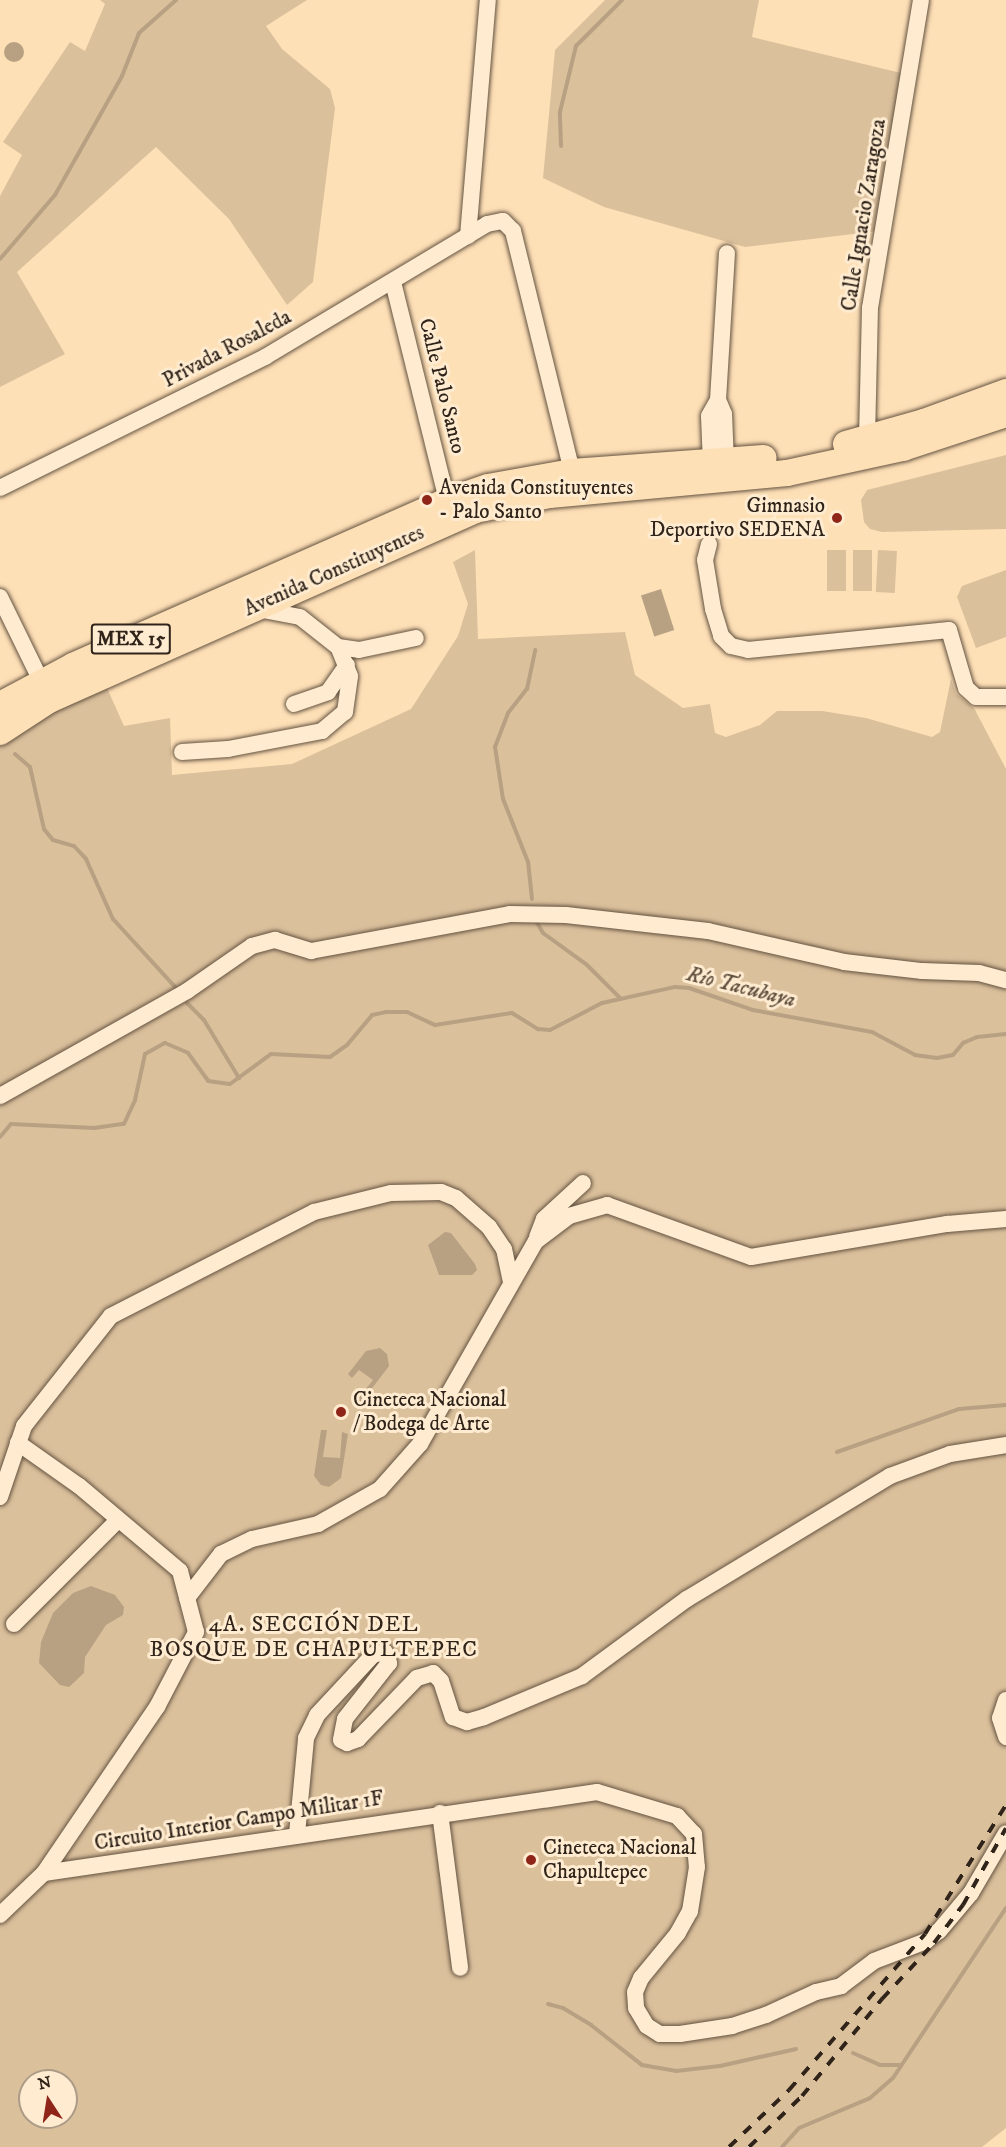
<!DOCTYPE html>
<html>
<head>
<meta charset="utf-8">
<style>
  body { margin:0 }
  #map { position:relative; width:1006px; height:2147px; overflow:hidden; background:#fee0b7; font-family:"IM FELL DW Pica",serif }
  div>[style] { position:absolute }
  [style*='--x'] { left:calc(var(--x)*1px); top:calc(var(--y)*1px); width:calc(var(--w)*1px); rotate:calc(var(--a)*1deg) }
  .green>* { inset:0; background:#dbc09c; transform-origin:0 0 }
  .water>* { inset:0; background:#b8a082; transform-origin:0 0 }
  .round { border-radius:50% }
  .stream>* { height:4px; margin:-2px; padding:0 2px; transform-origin:2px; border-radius:2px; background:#b8a082 }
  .roads { filter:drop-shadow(0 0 2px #645341) drop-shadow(0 0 2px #645341) }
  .minor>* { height:16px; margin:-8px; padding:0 8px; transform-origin:8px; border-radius:8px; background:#feebd0 }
  .highway>* { height:26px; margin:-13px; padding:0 13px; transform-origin:13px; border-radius:13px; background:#fee0b7 }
  .rail>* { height:4px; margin-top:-2px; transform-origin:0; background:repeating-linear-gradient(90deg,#30241a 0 10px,transparent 0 20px) }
  .dots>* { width:16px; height:16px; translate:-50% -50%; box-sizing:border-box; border:3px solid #feebd0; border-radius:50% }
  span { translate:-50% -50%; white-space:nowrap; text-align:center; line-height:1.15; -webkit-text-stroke:6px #feebd0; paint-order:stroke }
  .shield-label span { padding:2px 4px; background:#feebd0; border:2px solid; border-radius:4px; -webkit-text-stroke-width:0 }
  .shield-label { font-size:20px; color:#30241a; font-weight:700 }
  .street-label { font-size:21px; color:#30241a }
  .poi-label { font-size:21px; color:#30241a }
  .left { translate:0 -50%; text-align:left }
  .right { translate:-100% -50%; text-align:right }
  .water-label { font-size:22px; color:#604f3e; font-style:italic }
  .neighbourhood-label { font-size:22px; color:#30241a; letter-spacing:1.5px }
  .north { position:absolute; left:18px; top:2069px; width:60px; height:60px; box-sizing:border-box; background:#feebd0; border:2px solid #ac9b87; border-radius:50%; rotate:348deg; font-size:16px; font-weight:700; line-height:24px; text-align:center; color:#30241a }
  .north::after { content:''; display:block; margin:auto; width:21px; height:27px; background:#8f2418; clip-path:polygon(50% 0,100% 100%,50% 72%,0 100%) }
</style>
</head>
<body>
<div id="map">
  <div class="green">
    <div style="clip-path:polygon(100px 0,307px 0,266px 26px,282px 49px,330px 89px,335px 108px,313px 282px,287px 305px,229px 219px,156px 147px,17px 272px,65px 354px,0 387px,0 196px,22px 155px,3px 142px,70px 42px,85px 51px,105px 4px)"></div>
    <div style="clip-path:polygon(605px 0,759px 0,752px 37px,901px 73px,878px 231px,745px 247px,604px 207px,543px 178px,555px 50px)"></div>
    <div style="clip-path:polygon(1006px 455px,1006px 529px,882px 532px,870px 529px,864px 522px,861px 500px,867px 490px)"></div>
    <div style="clip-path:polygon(evenodd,475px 550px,478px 639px,625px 632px,635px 675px,683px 708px,710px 704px,715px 733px,726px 737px,760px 725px,777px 711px,822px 711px,866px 718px,932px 737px,940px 732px,951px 679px,956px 694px,974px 708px,1006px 769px,1006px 2128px,982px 2147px,0 2147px,0 745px,48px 714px,107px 688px,124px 726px,170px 718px,172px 775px,292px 764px,411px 709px,458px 636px,468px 604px,453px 562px,475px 550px,30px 2081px,66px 2081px,66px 2117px,30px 2117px,30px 2081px)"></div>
    <div style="left:827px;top:550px;width:19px;height:41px"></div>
    <div style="left:853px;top:550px;width:19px;height:41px"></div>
    <div style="left:878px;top:550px;width:19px;height:42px;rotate:3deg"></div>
    <div style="clip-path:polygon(1006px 570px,1006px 637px,976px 648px,957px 597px,962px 586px)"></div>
  </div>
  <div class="water">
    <div class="round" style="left:4px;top:42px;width:20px;height:20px"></div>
    <div style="left:661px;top:589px;width:43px;height:21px;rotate:72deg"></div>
    <div style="clip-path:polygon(445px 1232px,451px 1233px,475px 1264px,477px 1270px,472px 1275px,439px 1275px,428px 1245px)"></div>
    <div style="clip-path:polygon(380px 1348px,387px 1354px,389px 1366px,357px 1408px,353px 1405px,373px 1380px,359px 1370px,352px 1378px,348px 1374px,366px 1351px)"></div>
    <div style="clip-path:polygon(321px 1430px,327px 1430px,323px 1457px,340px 1458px,342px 1432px,348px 1434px,341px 1478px,329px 1487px,321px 1485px,314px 1476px)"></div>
    <div style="clip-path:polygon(91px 1586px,115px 1595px,124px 1607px,123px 1615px,106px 1625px,85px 1657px,84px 1673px,69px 1687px,60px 1685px,39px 1663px,41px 1642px,53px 1613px,73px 1593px)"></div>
  </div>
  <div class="stream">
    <div style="--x:561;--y:146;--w:34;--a:-92"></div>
    <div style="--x:560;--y:112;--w:68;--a:-76.4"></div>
    <div style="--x:576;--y:46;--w:65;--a:-45"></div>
    <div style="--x:0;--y:259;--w:84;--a:-49.3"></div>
    <div style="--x:55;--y:195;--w:137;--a:-60.6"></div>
    <div style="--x:122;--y:76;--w:46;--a:-68.4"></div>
    <div style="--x:139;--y:33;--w:50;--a:-41.7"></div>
    <div style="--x:15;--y:754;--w:20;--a:41"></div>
    <div style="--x:30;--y:767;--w:64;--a:77.3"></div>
    <div style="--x:44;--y:829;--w:14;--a:51"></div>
    <div style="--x:53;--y:840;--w:22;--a:16"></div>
    <div style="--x:74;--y:846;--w:18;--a:47"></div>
    <div style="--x:86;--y:859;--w:66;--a:65.8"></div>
    <div style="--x:113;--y:919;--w:92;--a:47.6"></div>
    <div style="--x:532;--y:899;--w:37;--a:-96"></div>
    <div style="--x:528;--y:862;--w:68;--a:-111.6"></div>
    <div style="--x:503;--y:799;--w:53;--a:-98.7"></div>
    <div style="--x:495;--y:747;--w:36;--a:-69"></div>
    <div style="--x:508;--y:713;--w:31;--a:-52"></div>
    <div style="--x:527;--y:689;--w:40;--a:-78"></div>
    <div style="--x:536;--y:921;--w:14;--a:60"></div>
    <div style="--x:543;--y:933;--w:54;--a:36"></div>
    <div style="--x:587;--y:965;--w:48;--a:45"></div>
    <div style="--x:187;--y:1003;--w:24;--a:45"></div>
    <div style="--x:204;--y:1020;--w:68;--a:58.9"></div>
    <div style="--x:0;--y:1137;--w:17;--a:-50"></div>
    <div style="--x:11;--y:1124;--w:83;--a:2.8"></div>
    <div style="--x:94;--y:1128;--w:30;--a:-8"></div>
    <div style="--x:124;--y:1124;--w:26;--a:-65"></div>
    <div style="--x:135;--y:1100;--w:47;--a:-77.7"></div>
    <div style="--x:145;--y:1054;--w:23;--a:-29"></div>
    <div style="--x:165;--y:1043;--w:25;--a:23"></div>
    <div style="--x:188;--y:1053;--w:34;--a:54"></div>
    <div style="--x:208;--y:1081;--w:22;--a:8"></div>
    <div style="--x:230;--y:1084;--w:51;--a:-36.2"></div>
    <div style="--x:271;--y:1054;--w:59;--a:2.9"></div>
    <div style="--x:330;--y:1057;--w:21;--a:-35"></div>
    <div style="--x:347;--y:1045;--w:39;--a:-50"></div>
    <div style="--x:372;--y:1015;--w:14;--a:-12"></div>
    <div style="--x:386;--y:1012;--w:21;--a:0"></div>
    <div style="--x:407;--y:1012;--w:31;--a:25"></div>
    <div style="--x:435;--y:1025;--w:78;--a:-8.9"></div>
    <div style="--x:512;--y:1013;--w:31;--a:32"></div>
    <div style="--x:538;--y:1029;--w:12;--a:5"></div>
    <div style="--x:550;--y:1030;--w:59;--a:-27.4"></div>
    <div style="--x:602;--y:1003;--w:75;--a:-12.4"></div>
    <div style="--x:675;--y:987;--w:14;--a:4"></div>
    <div style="--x:689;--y:988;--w:68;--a:19"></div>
    <div style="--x:753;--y:1010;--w:121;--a:10.5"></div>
    <div style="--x:872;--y:1032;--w:49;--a:28.1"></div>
    <div style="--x:915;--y:1055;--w:22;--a:8"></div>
    <div style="--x:937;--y:1058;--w:16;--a:-11"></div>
    <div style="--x:953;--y:1055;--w:16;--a:-50"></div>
    <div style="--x:963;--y:1043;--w:15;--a:-23"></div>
    <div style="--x:977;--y:1037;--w:29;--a:-6"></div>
    <div style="--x:837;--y:1452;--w:129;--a:-19.4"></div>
    <div style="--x:959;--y:1409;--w:47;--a:-4.9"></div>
    <div style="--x:548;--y:2004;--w:16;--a:15"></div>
    <div style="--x:563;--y:2008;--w:33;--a:31"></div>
    <div style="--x:591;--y:2025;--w:65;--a:38.1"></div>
    <div style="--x:642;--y:2065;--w:35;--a:10"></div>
    <div style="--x:676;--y:2071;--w:44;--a:-6.5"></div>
    <div style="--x:720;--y:2066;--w:78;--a:-12.6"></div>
    <div style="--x:853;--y:2053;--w:30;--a:24"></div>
    <div style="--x:880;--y:2065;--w:21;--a:0"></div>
    <div style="--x:782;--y:2147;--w:25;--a:-48"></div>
    <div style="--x:799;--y:2128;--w:77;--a:-22.9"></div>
    <div style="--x:870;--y:2098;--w:30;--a:-41"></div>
    <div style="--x:893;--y:2078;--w:204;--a:-56.4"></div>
  </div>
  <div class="roads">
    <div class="minor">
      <div style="--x:468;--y:236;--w:237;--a:-85.2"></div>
      <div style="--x:393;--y:282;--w:226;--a:76.1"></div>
      <div style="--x:867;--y:439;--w:131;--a:-88.7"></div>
      <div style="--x:870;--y:308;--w:312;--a:-80.6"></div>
      <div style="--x:726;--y:463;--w:49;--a:-92.3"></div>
      <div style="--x:724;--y:414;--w:15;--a:-113"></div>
      <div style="--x:718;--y:400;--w:147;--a:-86.5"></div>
      <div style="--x:711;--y:464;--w:48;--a:-92.4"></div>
      <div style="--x:709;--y:416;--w:18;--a:-61"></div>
      <div style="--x:0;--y:488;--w:296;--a:-26.3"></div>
      <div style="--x:265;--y:357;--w:259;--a:-30.9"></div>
      <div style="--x:487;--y:224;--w:16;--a:-11"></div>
      <div style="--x:503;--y:221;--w:14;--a:45"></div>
      <div style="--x:513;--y:231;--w:248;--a:76.2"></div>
      <div style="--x:709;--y:544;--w:16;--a:104"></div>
      <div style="--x:705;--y:560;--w:50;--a:80.7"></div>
      <div style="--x:713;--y:609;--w:28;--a:73"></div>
      <div style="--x:721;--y:636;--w:14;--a:45"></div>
      <div style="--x:731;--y:646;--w:17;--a:13"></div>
      <div style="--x:748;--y:650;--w:202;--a:-5.7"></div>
      <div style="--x:949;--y:630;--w:60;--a:73.7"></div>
      <div style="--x:966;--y:688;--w:13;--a:42"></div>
      <div style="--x:976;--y:697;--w:30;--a:0"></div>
      <div style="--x:0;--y:597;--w:93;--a:64"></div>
      <div style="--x:338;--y:647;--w:21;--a:8"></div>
      <div style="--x:359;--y:650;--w:58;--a:-11.9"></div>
      <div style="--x:294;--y:704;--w:36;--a:-19"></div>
      <div style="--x:328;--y:692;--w:33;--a:-55"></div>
      <div style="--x:182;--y:752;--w:46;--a:-3.7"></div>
      <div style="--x:228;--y:749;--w:96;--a:-10.8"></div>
      <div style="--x:322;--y:731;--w:30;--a:-40"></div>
      <div style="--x:345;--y:712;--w:36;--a:-82"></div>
      <div style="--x:350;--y:676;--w:31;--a:-112"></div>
      <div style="--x:338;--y:647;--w:48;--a:-141.7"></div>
      <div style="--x:300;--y:617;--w:43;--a:-169.2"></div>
      <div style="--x:0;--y:1096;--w:214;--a:-29.3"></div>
      <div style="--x:187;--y:991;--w:79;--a:-34.7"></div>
      <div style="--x:252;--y:946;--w:24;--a:-15"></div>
      <div style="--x:275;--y:940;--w:38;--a:17"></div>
      <div style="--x:311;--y:951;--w:202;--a:-10.5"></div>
      <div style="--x:510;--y:914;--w:56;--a:1"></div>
      <div style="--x:566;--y:915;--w:143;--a:6.4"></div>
      <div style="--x:708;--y:931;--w:139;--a:12.8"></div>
      <div style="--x:844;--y:962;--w:79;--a:6.6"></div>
      <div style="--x:922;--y:971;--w:57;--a:2"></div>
      <div style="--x:979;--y:973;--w:28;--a:15"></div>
      <div style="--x:537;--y:1237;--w:19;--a:-69"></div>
      <div style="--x:544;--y:1219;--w:53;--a:-42.7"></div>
      <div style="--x:0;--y:1497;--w:75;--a:-71.3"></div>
      <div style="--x:24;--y:1426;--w:140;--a:-51.7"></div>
      <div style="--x:111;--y:1316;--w:228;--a:-27.1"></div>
      <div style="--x:314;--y:1212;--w:79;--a:-13.9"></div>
      <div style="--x:391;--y:1193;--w:50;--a:-1.1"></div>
      <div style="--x:441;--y:1192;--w:16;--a:22"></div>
      <div style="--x:456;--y:1198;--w:44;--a:41.3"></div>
      <div style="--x:489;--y:1227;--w:27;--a:56"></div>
      <div style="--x:504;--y:1249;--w:34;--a:78"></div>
      <div style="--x:187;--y:1598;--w:56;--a:-52.3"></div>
      <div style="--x:221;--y:1554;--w:34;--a:-26"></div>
      <div style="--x:252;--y:1539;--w:68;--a:-12.8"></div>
      <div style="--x:318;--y:1524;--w:71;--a:-29.4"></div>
      <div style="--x:380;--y:1489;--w:60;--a:-48.4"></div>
      <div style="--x:420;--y:1444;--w:234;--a:-60.3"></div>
      <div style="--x:536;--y:1241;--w:41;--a:-37.1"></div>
      <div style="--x:569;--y:1216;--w:40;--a:-16"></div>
      <div style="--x:607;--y:1205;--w:153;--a:19.9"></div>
      <div style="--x:751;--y:1257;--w:199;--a:-9.6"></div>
      <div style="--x:947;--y:1224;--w:59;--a:-4.8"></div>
      <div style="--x:14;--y:1624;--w:147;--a:-45"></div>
      <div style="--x:1006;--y:1700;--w:19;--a:108"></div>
      <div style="--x:1000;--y:1718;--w:20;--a:72"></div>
      <div style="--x:440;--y:1813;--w:156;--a:82.6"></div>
      <div style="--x:297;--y:1834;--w:96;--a:-84.6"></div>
      <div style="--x:306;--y:1738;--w:25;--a:-64"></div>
      <div style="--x:317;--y:1715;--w:82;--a:-47"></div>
      <div style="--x:373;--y:1655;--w:12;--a:-14"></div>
      <div style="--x:385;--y:1652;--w:12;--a:70"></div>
      <div style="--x:389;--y:1663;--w:71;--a:128.2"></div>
      <div style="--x:345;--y:1719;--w:21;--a:101"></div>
      <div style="--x:341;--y:1740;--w:7;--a:27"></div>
      <div style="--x:347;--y:1743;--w:12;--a:-20"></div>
      <div style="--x:358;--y:1739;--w:85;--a:-46"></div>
      <div style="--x:417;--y:1678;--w:17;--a:-17"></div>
      <div style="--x:433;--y:1673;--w:11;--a:45"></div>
      <div style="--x:441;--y:1681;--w:38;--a:72"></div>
      <div style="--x:453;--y:1717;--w:15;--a:20"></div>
      <div style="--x:467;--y:1722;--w:18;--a:-16"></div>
      <div style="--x:484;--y:1717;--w:106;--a:-22.7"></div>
      <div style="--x:582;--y:1676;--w:130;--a:-36.3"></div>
      <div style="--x:687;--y:1599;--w:237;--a:-31.2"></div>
      <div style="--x:890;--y:1476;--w:64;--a:-20.1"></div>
      <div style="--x:950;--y:1454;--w:57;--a:-9.1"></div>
      <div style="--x:44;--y:1873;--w:559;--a:-8.33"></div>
      <div style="--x:597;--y:1792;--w:84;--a:16.7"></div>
      <div style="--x:677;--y:1816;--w:25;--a:47"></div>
      <div style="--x:694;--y:1834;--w:33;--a:85"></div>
      <div style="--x:697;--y:1867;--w:45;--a:99"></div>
      <div style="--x:690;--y:1911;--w:25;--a:119"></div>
      <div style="--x:678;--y:1933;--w:58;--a:129.4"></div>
      <div style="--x:641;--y:1978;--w:15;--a:113"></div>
      <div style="--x:635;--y:1992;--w:16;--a:86"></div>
      <div style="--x:636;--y:2008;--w:21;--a:59"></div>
      <div style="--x:647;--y:2026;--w:15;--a:32"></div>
      <div style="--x:660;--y:2034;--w:20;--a:0"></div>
      <div style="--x:680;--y:2034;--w:53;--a:-8.7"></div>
      <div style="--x:732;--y:2026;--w:36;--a:-18"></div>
      <div style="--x:766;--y:2015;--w:55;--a:-24.7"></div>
      <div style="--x:816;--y:1992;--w:26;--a:-13"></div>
      <div style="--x:841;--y:1986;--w:41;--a:-37.1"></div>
      <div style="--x:874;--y:1961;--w:56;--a:-21"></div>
      <div style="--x:926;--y:1941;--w:16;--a:-38"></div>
      <div style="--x:939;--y:1931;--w:50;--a:-49.9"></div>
      <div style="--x:971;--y:1893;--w:69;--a:-59.7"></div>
      <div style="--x:0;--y:1915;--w:61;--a:-43.7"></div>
      <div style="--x:44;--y:1873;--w:201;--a:-55.8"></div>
      <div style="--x:157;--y:1707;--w:85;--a:-62.5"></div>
      <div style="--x:196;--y:1632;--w:63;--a:-104.7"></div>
      <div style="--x:180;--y:1571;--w:132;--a:-139.9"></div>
      <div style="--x:79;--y:1486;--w:75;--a:-144.8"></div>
    </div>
    <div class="highway">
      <div style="--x:846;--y:444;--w:81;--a:-15.8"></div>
      <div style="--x:924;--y:422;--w:87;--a:-20.1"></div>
      <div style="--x:0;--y:705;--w:83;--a:-28.1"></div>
      <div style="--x:73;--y:666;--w:409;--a:-23.8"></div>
      <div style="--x:447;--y:501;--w:43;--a:-18.9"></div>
      <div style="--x:488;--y:487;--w:85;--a:-10.1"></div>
      <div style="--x:572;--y:472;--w:192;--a:-4.2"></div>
      <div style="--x:0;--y:732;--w:59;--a:-33.1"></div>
      <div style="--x:49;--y:700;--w:466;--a:-24"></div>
      <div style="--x:475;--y:510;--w:76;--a:-11.3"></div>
      <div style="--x:550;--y:495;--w:238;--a:-5.3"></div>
      <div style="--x:787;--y:473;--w:119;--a:-12.2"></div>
      <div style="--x:903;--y:448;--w:108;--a:-18.3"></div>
    </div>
  </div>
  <div class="rail">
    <div style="--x:729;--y:2147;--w:83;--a:-43.5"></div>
    <div style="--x:789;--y:2090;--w:207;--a:-48.9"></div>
    <div style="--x:925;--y:1934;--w:152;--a:-57.9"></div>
    <div style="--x:749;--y:2147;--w:74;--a:-43.9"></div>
    <div style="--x:802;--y:2096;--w:126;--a:-50.5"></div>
    <div style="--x:882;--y:1999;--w:76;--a:-47.1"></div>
    <div style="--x:934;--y:1943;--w:48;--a:-52.7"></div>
    <div style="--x:963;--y:1905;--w:88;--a:-60.8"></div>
  </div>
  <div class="dots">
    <div style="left:427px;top:500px;background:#8f2418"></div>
    <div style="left:837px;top:518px;background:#8f2418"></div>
    <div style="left:341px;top:1412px;background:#8f2418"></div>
    <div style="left:531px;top:1860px;background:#8f2418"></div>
  </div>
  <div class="shield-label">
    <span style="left:131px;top:639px">MEX 15</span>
  </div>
  <div class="street-label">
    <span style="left:864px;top:215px;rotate:-81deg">Calle Ignacio Zaragoza</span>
    <span style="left:227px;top:349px;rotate:-28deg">Privada Rosaleda</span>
    <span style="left:442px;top:386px;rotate:76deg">Calle Palo Santo</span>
    <span style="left:334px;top:571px;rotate:-24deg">Avenida Constituyentes</span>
    <span style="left:239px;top:1821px;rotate:-9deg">Circuito Interior Campo Militar 1F</span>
  </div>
  <div class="poi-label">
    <span class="left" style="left:439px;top:500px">Avenida Constituyentes<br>- Palo Santo</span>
    <span class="right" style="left:825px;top:518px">Gimnasio<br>Deportivo SEDENA</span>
    <span class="left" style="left:353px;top:1412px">Cineteca Nacional<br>/ Bodega de Arte</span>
    <span class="left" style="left:543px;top:1860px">Cineteca Nacional<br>Chapultepec</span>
  </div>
  <div class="water-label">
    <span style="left:741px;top:987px;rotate:14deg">Río Tacubaya</span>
  </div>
  <div class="neighbourhood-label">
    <span style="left:314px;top:1637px">4A. SECCIÓN DEL<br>BOSQUE DE CHAPULTEPEC</span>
  </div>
  <div class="north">N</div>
</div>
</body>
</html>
